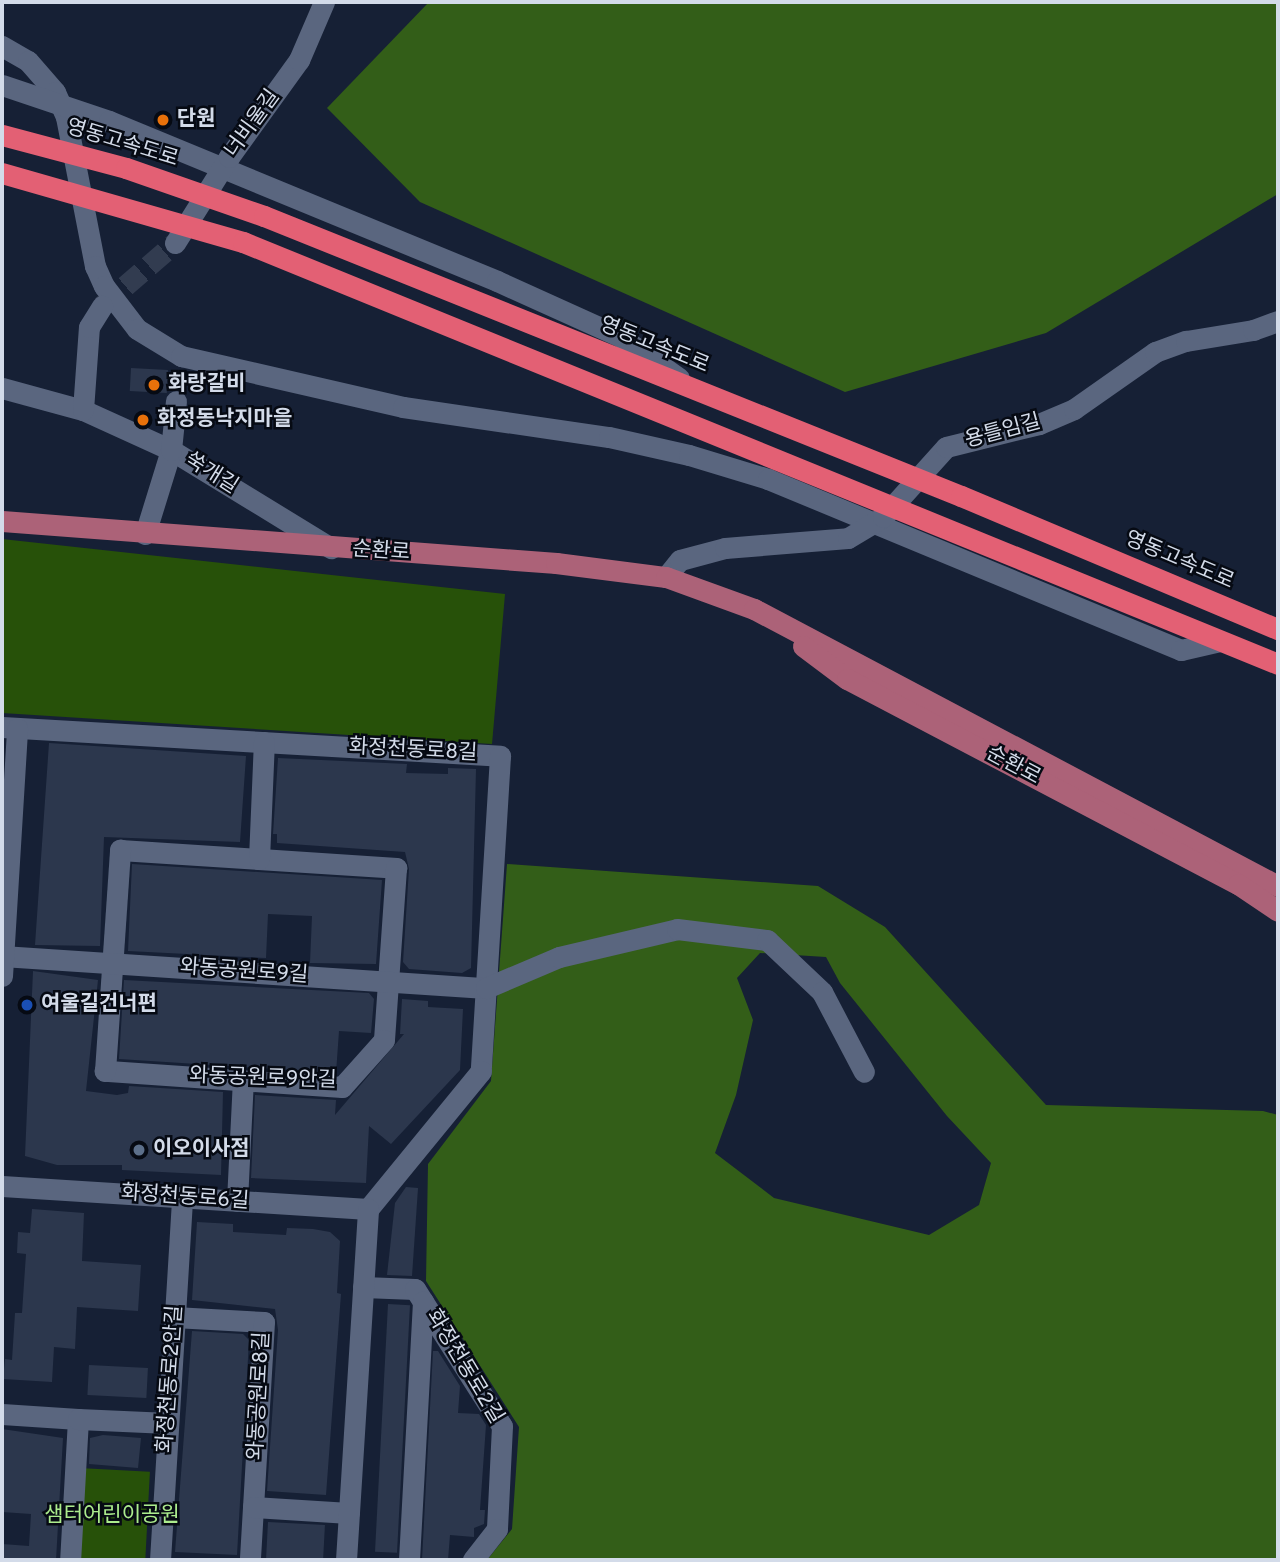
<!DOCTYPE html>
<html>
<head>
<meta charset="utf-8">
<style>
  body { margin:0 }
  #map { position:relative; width:1280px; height:1562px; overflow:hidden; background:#162035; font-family:Overpass,"Noto Sans KR",sans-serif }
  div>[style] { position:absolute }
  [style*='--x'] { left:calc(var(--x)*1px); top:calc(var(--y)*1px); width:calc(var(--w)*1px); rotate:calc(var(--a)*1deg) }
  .green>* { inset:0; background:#275109; transform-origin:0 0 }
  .forest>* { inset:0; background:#335e18 }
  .building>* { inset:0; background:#2c374d; transform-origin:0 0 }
  .minor-tunnel>* { height:21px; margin-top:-10.5px; transform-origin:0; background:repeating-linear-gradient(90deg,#323c50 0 21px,transparent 0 31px) }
  .minor>* { height:21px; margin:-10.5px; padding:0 10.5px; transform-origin:10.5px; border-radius:10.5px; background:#5a667f }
  .major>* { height:21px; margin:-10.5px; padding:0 10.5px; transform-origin:10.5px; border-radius:10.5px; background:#ac6278 }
  .highway>* { height:21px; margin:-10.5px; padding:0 10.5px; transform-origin:10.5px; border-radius:10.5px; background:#e36074 }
  .dots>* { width:19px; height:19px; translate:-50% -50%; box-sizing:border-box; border:4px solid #060a13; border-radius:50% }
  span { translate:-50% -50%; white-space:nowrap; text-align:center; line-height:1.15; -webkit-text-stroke:5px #060a13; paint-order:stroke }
  .poi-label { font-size:21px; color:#d3dbe9; font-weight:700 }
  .left { translate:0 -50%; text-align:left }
  .street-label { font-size:21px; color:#d3dbe9 }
  .park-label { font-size:21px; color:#acec8d }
  .frame { position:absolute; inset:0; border:4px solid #d3dbe9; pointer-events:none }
</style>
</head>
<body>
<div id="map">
  <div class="green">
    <div style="clip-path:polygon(2px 539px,505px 594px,492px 744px,2px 713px)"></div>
    <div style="left:79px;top:1468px;width:71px;height:92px;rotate:3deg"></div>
  </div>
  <div class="forest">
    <div style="clip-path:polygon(429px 2px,1278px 2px,1278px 194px,1046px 333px,845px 392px,420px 202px,327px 108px)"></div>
    <div style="clip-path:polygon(evenodd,507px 864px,818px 886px,885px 927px,1046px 1105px,1263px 1111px,1278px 1115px,1278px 1560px,487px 1560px,512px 1529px,519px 1427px,426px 1281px,428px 1164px,491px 1081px,507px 864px,760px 953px,826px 957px,840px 983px,947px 1116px,991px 1163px,979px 1205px,929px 1235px,774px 1198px,715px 1153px,736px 1095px,753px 1020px,737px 978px,760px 953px)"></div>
  </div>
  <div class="building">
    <div style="left:131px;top:368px;width:37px;height:23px;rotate:3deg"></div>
    <div style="clip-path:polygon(49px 743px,246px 756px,240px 842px,104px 837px,100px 946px,35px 945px)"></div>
    <div style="clip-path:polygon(278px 758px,407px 764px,406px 773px,448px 774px,448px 768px,476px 769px,471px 968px,462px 973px,409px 969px,403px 962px,409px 869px,405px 852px,277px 843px,277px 834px,273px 834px)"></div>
    <div style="clip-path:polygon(132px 864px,382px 880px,376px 964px,310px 963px,312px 916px,268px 914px,266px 958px,128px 951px)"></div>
    <div style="clip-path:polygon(33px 971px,98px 980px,86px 1091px,117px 1095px,128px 1093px,129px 1086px,223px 1092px,221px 1175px,122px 1170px,122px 1165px,57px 1165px,25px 1156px)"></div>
    <div style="clip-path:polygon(124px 980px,369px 993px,374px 999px,371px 1033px,339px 1031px,336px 1073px,119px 1059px)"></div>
    <div style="clip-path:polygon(402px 999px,428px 1001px,428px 1007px,463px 1009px,460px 1070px,391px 1144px,369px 1126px,366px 1183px,251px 1178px,255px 1095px,336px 1100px,335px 1115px,404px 1034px,400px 1034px)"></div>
    <div style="clip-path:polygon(406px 1187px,418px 1188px,412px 1276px,387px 1275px,395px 1203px)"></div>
    <div style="clip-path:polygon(32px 1209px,84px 1213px,82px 1261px,141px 1265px,138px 1311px,77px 1307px,75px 1349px,54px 1347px,52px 1382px,3px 1379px,5px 1359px,12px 1360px,15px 1313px,22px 1313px,26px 1254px,17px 1253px,18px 1232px,30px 1233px)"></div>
    <div style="clip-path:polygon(197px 1222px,233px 1224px,233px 1232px,269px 1234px,286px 1235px,287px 1228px,313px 1229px,330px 1232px,340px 1241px,337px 1293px,341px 1294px,326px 1495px,267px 1491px,278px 1330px,275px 1309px,192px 1300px)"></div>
    <div style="left:388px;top:1304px;width:22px;height:248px;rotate:3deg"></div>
    <div style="clip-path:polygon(192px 1331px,243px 1334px,249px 1340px,237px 1555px,175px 1552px)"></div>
    <div style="clip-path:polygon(433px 1351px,438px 1351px,460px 1386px,458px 1413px,479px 1414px,486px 1425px,480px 1510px,485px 1510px,484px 1524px,474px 1528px,474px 1537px,450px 1535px,448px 1560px,422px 1560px)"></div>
    <div style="left:89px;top:1365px;width:59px;height:30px;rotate:3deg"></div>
    <div style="clip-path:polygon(2px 1429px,63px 1438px,56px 1560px,2px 1560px,2px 1544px,29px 1546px,31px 1514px,2px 1512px)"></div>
    <div style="clip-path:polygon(103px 1435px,141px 1438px,138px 1468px,89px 1464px,90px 1438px)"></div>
    <div style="left:268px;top:1522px;width:57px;height:38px;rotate:3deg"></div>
  </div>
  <div class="minor-tunnel">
    <div style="--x:102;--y:306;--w:96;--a:-40.8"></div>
  </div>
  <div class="minor">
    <div style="--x:2;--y:46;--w:30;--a:30"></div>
    <div style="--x:28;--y:61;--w:41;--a:48.9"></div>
    <div style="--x:55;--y:92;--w:27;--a:66"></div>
    <div style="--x:66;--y:117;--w:152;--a:79"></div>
    <div style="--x:95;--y:266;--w:22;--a:66"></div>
    <div style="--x:104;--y:286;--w:54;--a:52.5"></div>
    <div style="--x:137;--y:329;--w:52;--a:31.5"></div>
    <div style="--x:181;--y:356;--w:228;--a:12.9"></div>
    <div style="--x:403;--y:407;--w:208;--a:8.3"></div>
    <div style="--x:609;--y:437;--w:82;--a:12.7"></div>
    <div style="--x:689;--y:455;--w:83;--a:16.9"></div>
    <div style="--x:768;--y:479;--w:447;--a:22.5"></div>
    <div style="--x:1181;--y:650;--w:39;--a:-13"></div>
    <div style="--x:2;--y:85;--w:113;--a:18.6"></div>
    <div style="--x:109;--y:121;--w:420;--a:22.4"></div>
    <div style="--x:497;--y:281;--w:136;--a:24.3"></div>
    <div style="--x:621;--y:337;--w:71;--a:35.3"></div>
    <div style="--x:175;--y:243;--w:102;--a:-57.9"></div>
    <div style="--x:229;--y:157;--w:120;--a:-54.2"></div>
    <div style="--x:299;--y:60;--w:63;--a:-66.7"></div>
    <div style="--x:2;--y:388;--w:84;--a:15.2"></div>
    <div style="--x:83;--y:410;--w:97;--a:24.4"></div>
    <div style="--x:171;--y:450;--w:188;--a:31.5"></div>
    <div style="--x:83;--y:410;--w:83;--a:-85.9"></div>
    <div style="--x:89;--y:327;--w:25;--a:-58"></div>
    <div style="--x:145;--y:534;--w:88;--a:-72.8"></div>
    <div style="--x:171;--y:450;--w:49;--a:-84.2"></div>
    <div style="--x:666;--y:577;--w:22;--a:-51"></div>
    <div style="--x:680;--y:560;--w:47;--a:-14.9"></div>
    <div style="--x:725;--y:548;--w:123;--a:-4.6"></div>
    <div style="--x:848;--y:538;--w:41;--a:-31"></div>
    <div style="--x:883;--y:517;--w:94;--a:-48"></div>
    <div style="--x:946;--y:447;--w:96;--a:-13.9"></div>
    <div style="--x:1039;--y:424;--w:38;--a:-23"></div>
    <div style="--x:1074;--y:409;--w:99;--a:-35.1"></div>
    <div style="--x:1155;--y:352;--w:33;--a:-20"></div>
    <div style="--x:1186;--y:341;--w:68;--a:-9.3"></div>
    <div style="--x:1253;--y:330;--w:27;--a:-20"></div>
    <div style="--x:2;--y:727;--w:499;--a:3.3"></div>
    <div style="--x:500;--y:756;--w:316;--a:93.5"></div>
    <div style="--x:481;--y:1071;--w:178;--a:129.3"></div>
    <div style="--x:120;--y:850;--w:277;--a:3.7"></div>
    <div style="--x:396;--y:868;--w:172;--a:94"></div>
    <div style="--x:384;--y:1040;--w:63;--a:131.8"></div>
    <div style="--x:342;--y:1087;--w:238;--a:-176.1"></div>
    <div style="--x:105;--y:1071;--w:222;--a:-86.1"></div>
    <div style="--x:259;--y:859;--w:117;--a:-87.6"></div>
    <div style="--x:2;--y:956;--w:485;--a:3.8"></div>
    <div style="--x:486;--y:988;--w:79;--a:-23"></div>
    <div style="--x:559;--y:957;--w:121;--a:-13.3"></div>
    <div style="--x:677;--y:929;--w:91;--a:7"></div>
    <div style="--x:767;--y:940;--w:76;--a:43.4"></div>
    <div style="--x:822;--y:992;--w:90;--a:62.3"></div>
    <div style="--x:2;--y:976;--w:248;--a:-86.5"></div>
    <div style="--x:2;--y:1186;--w:367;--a:3.6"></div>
    <div style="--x:237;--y:1201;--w:121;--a:-87.2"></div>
    <div style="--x:363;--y:1287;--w:52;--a:2.2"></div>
    <div style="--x:415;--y:1289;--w:162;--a:57.6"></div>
    <div style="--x:502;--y:1426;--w:103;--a:92.8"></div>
    <div style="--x:497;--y:1529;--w:39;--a:128"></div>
    <div style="--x:174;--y:1317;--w:90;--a:3.2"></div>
    <div style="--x:264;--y:1322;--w:238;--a:93.4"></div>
    <div style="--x:2;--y:1414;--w:76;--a:3.8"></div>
    <div style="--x:78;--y:1419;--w:141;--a:93.2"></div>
    <div style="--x:78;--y:1419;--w:90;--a:2.5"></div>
    <div style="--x:253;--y:1507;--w:96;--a:3.6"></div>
    <div style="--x:160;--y:1560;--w:364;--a:-86.5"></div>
    <div style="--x:346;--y:1560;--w:352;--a:-86.4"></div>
    <div style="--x:409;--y:1560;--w:259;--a:-86.9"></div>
  </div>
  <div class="major">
    <div style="--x:2;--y:521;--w:556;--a:4.34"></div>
    <div style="--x:556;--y:563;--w:111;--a:7.3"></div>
    <div style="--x:666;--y:577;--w:94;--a:20"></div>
    <div style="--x:754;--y:609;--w:593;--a:27.86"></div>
    <div style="--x:803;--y:646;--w:55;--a:36.9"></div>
    <div style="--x:847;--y:679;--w:441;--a:27.7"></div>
    <div style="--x:1238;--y:884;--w:48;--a:34"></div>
  </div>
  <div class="highway">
    <div style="--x:2;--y:135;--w:128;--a:14.9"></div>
    <div style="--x:126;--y:168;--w:146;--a:19.2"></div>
    <div style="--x:264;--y:216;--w:751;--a:21.89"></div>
    <div style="--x:961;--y:496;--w:344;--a:22.8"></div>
    <div style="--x:2;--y:173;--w:251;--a:16"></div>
    <div style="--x:243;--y:242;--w:1118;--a:22.18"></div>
  </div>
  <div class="dots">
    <div style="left:163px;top:120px;background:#e8710a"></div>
    <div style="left:154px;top:385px;background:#e8710a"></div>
    <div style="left:143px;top:420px;background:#e8710a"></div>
    <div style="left:27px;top:1005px;background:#1a4fb4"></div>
    <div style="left:139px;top:1150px;background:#5c6f8a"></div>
  </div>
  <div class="poi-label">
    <span class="left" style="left:177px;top:120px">단원</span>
    <span class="left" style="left:168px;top:385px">화랑갈비</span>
    <span class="left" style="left:157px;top:420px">화정동낙지마을</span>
    <span class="left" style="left:41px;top:1005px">여울길건너편</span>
    <span class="left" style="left:153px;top:1150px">이오이사점</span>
  </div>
  <div class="street-label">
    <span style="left:253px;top:124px;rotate:-54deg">너비울길</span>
    <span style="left:122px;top:144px;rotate:17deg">영동고속도로</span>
    <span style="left:654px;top:346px;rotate:22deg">영동고속도로</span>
    <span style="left:1003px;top:432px;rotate:-15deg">용틀임길</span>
    <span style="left:211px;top:474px;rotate:32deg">쑥개길</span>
    <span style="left:381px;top:552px;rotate:4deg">순환로</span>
    <span style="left:1179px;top:561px;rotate:23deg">영동고속도로</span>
    <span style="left:413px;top:751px;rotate:3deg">화정천동로8길</span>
    <span style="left:1013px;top:766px;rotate:28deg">순환로</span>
    <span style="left:244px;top:972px;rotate:4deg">와동공원로9길</span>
    <span style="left:263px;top:1079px;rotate:2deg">와동공원로9안길</span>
    <span style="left:185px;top:1198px;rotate:4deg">화정천동로6길</span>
    <span style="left:464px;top:1367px;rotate:59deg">화정천동로2길</span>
    <span style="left:171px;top:1379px;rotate:-86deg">화정천동로2안길</span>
    <span style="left:260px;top:1396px;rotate:-87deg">와동공원로8길</span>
  </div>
  <div class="park-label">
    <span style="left:112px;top:1516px">샘터어린이공원</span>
  </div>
  <div class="frame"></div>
</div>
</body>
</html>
